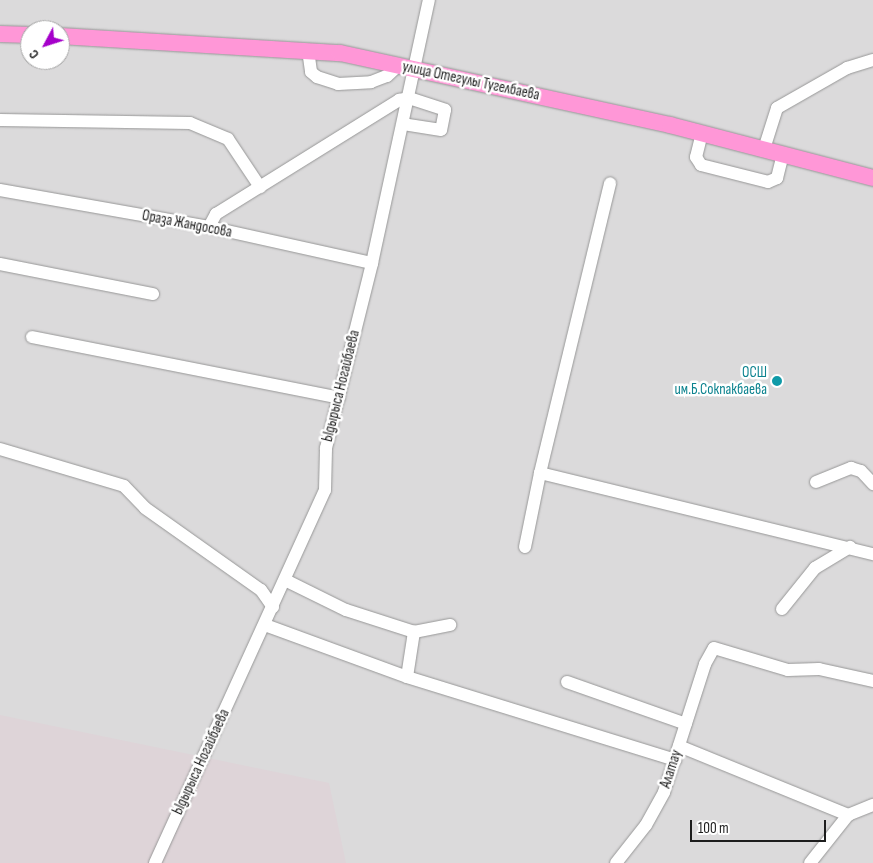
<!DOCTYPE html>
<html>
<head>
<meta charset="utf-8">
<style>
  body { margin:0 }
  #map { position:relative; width:873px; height:863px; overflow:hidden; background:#efe2e9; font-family:"Sofia Sans Condensed",sans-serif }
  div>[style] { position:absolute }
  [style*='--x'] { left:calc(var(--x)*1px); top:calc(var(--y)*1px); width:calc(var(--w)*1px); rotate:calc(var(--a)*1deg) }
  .residential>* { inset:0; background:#dbdadb }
  .airport>* { inset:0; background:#ded4d8 }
  .roads { filter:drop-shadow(0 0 1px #979797) drop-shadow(0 0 1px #979797) }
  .minor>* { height:12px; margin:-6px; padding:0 6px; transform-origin:6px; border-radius:6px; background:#fff }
  .major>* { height:16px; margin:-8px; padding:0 8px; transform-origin:8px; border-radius:8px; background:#ff97d7 }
  .dots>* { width:14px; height:14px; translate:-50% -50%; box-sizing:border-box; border:2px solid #fff; border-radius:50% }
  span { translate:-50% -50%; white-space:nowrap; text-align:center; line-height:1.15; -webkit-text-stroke:5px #fff; paint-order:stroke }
  .street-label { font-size:15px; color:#1d1d1d }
  .culture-label { font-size:15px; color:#0d838f }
  .right { translate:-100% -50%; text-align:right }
  .north { position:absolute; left:20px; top:20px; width:50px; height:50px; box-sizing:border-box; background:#fff; border:1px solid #a5a5a5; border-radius:50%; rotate:230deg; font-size:14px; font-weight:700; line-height:20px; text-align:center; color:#1d1d1d }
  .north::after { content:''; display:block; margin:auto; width:18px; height:22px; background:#a500ca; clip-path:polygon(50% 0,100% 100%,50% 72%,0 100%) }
  .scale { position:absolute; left:690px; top:820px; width:136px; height:22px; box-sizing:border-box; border:2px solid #1d1d1d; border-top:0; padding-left:6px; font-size:15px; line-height:18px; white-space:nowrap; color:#1d1d1d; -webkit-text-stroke:4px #fff; paint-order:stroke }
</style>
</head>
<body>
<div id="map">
  <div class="residential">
    <div style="clip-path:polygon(evenodd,0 0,873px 0,873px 863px,0 863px,0 0,30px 30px,60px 30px,60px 60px,30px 60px,30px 30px)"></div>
  </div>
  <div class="airport">
    <div style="clip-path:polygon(0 715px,329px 783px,346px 863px,0 863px)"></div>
  </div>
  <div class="roads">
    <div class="minor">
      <div style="--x:308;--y:50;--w:22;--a:82"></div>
      <div style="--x:311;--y:72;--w:8;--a:40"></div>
      <div style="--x:317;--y:77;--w:22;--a:18"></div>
      <div style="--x:338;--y:84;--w:33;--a:-3"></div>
      <div style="--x:371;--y:82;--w:17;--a:-21"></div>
      <div style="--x:387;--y:76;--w:16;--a:-43"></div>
      <div style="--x:0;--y:120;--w:190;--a:0.9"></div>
      <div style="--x:190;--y:123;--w:41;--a:22.8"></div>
      <div style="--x:228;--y:139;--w:58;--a:56.3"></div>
      <div style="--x:702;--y:133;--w:25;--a:104"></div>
      <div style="--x:696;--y:157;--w:9;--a:58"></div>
      <div style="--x:701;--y:165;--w:69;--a:14.2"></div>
      <div style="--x:768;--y:182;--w:10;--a:-24"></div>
      <div style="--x:777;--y:178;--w:25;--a:-76"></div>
      <div style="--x:764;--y:149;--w:43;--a:-72.4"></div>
      <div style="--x:777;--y:108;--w:81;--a:-29.7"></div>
      <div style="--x:847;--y:68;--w:27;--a:-17"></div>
      <div style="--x:0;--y:190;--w:212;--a:10"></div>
      <div style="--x:209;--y:227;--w:167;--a:12.5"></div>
      <div style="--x:209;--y:227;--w:15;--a:-62"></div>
      <div style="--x:216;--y:214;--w:216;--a:-31.9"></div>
      <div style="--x:399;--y:100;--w:10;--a:-11"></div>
      <div style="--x:409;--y:98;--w:38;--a:18"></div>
      <div style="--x:445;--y:110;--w:20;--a:101"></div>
      <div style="--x:441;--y:130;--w:38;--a:-171"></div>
      <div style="--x:0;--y:264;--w:156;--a:11.1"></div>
      <div style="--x:32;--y:337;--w:313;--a:11.2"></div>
      <div style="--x:0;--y:449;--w:129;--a:16.6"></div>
      <div style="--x:124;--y:486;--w:30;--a:46"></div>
      <div style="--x:145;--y:508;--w:142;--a:35.3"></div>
      <div style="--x:261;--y:590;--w:21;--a:55"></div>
      <div style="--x:540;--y:473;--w:343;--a:13.7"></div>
      <div style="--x:816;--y:482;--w:38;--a:-22"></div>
      <div style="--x:851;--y:468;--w:10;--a:17"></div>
      <div style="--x:861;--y:471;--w:18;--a:47"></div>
      <div style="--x:525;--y:547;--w:76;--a:-78.5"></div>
      <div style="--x:540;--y:473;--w:298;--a:-76.4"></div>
      <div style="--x:285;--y:580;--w:68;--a:26.2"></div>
      <div style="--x:346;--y:610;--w:71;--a:17.9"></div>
      <div style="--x:414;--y:632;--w:37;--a:-11"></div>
      <div style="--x:782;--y:609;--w:53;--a:-51.2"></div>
      <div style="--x:815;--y:568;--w:41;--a:-31"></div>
      <div style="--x:265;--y:625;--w:151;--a:20.1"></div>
      <div style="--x:407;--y:677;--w:281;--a:17.2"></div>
      <div style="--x:407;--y:677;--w:46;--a:-81.2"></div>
      <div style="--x:567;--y:682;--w:126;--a:19.4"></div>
      <div style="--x:679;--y:746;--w:183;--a:22.2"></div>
      <div style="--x:155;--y:863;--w:410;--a:-65.5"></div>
      <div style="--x:325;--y:490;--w:42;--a:-88.6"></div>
      <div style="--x:326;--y:448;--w:191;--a:-76"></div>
      <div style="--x:372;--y:263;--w:269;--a:-77.8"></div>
      <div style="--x:616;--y:863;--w:48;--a:-51.7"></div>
      <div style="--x:646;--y:825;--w:38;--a:-61"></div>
      <div style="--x:664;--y:792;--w:134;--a:-72.2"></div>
      <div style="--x:705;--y:664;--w:18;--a:-61"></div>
      <div style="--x:714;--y:648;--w:77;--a:16.6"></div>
      <div style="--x:788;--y:670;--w:31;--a:-2"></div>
      <div style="--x:819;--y:669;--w:55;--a:12.5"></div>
      <div style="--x:810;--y:863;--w:61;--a:-51.6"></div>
      <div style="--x:848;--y:815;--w:27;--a:-22"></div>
    </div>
    <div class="major">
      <div style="--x:0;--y:34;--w:30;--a:2"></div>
      <div style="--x:60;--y:36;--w:281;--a:3.5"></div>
      <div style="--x:340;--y:53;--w:338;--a:12.3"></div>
      <div style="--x:670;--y:125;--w:210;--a:14.6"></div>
    </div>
  </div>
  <div class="dots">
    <div style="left:777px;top:381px;background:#0f9aa8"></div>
  </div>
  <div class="street-label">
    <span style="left:471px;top:81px;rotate:12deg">улица Отегулы Тугелбаева</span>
    <span style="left:187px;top:224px;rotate:11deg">Ораза Жандосова</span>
    <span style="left:341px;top:386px;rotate:-76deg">Ыдырыса Ногайбаева</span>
    <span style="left:201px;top:762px;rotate:-65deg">Ыдырыса Ногайбаева</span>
    <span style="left:671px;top:769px;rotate:-72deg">Алатау</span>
  </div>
  <div class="culture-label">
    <span class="right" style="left:767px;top:381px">ОСШ<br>им.Б.Сокпакбаева</span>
  </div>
  <div class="north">С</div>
  <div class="scale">100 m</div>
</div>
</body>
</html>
